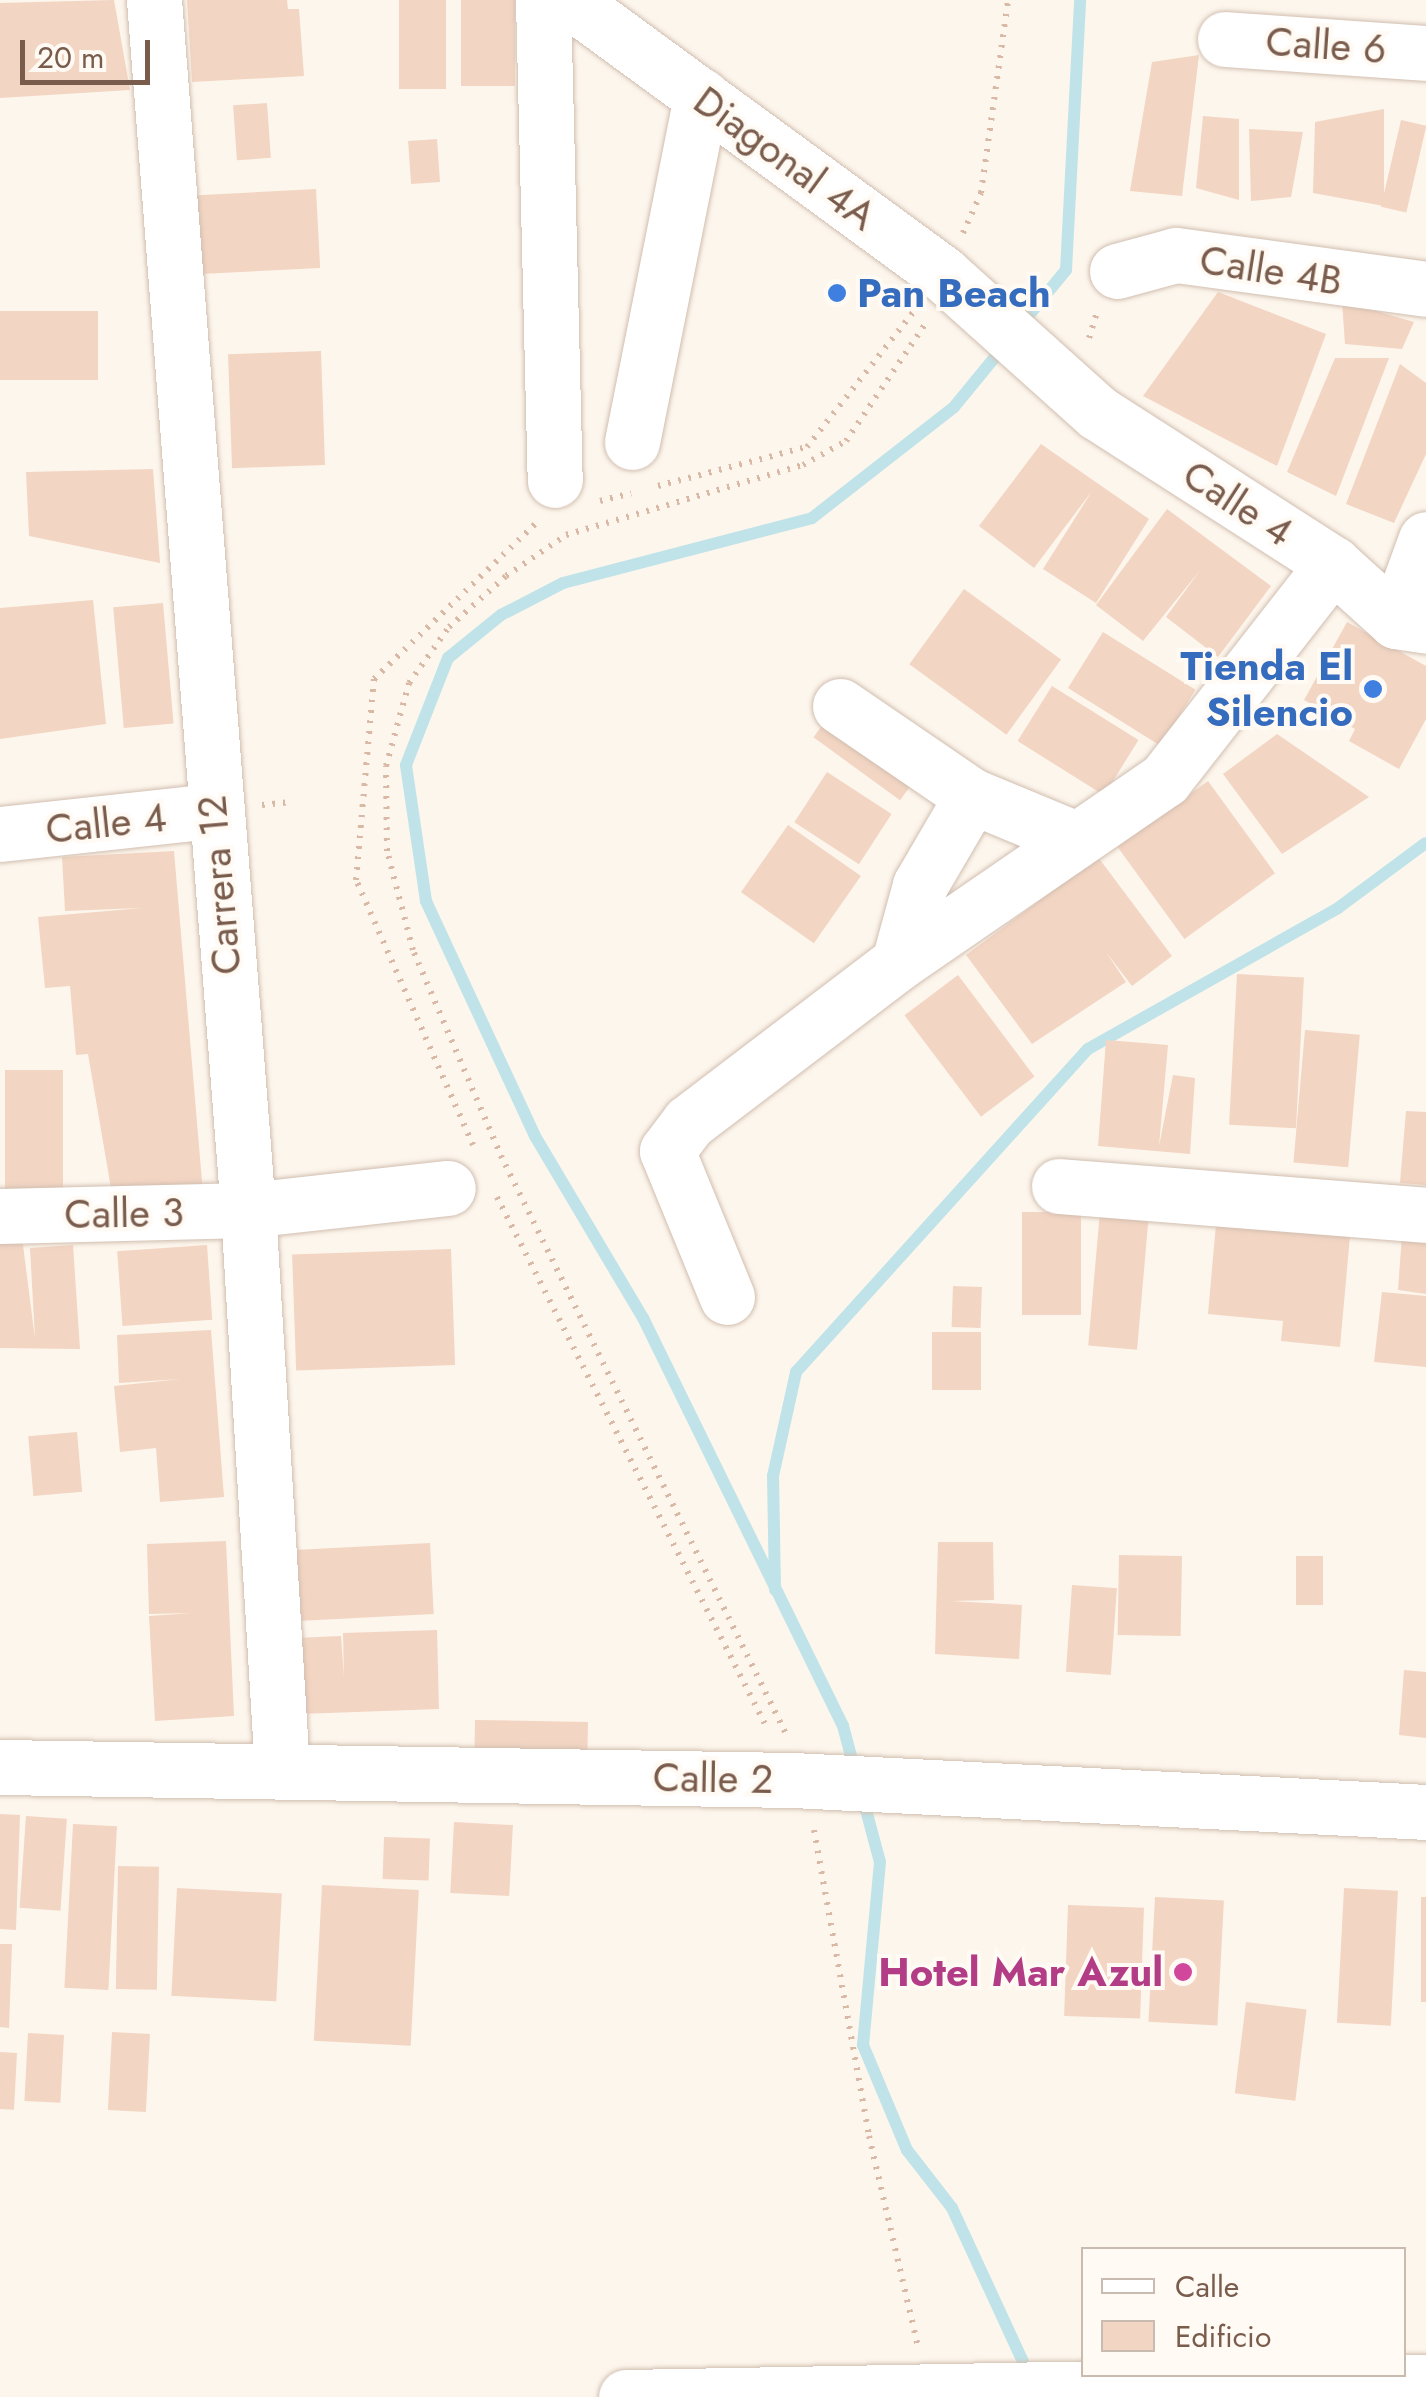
<!DOCTYPE html>
<html>
<head>
<meta charset="utf-8">
<style>
  body { margin:0 }
  #map { position:relative; width:1426px; height:2397px; overflow:hidden; background:#fdf6ec; font-family:Jost,sans-serif }
  div>[style] { position:absolute }
  [style*='--x'] { left:calc(var(--x)*1px); top:calc(var(--y)*1px); width:calc(var(--w)*1px); rotate:calc(var(--a)*1deg) }
  .stream>* { height:12px; margin:-6px; padding:0 6px; transform-origin:6px; border-radius:6px; background:#bfe3e8 }
  .building>* { inset:0; background:#f3d5c3; transform-origin:0 0 }
  .path>* { height:6px; margin-top:-3px; transform-origin:0; background:repeating-linear-gradient(90deg,#d9b8a5 0 2.5px,transparent 0 10.5px) }
  .roads { filter:drop-shadow(0 0 2px #d1beb0) drop-shadow(0 0 2px #d1beb0) }
  .minor>* { height:55px; margin:-27.5px; padding:0 27.5px; transform-origin:27.5px; border-radius:27.5px; background:#fff }
  .dots>* { width:28px; height:28px; translate:-50% -50%; box-sizing:border-box; border:5px solid #fffaf3; border-radius:50% }
  span { translate:-50% -50%; white-space:nowrap; text-align:center; line-height:1.15; -webkit-text-stroke:8px #fffaf3; paint-order:stroke }
  .street-label { font-size:40px; color:#7a5c4d }
  .shop-label { font-size:40px; color:#366cbe; font-weight:700 }
  .left { translate:0 -50%; text-align:left }
  .right { translate:-100% -50%; text-align:right }
  .hotel-label { font-size:40px; color:#b23c85; font-weight:700 }
  .legend { position:absolute; left:1081px; top:2247px; width:325px; height:130px; box-sizing:border-box; background:#fffaf3; border:2px solid #cabbb1; margin:0; padding:12px 18px; list-style:none; font-size:30px; color:#7a5c4d }
  .legend li { display:flex; align-items:center; gap:20px; height:50px }
  .legend b { width:50px; border:2px solid #cabbb1 }
  .scale { position:absolute; left:20px; top:40px; width:130px; height:45px; box-sizing:border-box; border:5px solid #7a5c4d; border-top:0; padding-left:12px; font-size:30px; line-height:35px; white-space:nowrap; color:#7a5c4d; -webkit-text-stroke:8px #fffaf3; paint-order:stroke }
</style>
</head>
<body>
<div id="map">
  <div class="stream">
    <div style="--x:1020;--y:326;--w:72;--a:-50.6"></div>
    <div style="--x:1066;--y:270;--w:270;--a:-87"></div>
    <div style="--x:775;--y:1590;--w:114;--a:-91"></div>
    <div style="--x:773;--y:1476;--w:107;--a:-77.5"></div>
    <div style="--x:796;--y:1372;--w:435;--a:-47.9"></div>
    <div style="--x:1088;--y:1049;--w:287;--a:-29.4"></div>
    <div style="--x:1338;--y:908;--w:109;--a:-36.5"></div>
    <div style="--x:855;--y:1771;--w:47;--a:-104.9"></div>
    <div style="--x:843;--y:1726;--w:454;--a:-116.1"></div>
    <div style="--x:643;--y:1318;--w:212;--a:-120.7"></div>
    <div style="--x:535;--y:1136;--w:259;--a:-114.9"></div>
    <div style="--x:426;--y:901;--w:137;--a:-98.4"></div>
    <div style="--x:406;--y:765;--w:115;--a:-68.6"></div>
    <div style="--x:448;--y:658;--w:68;--a:-39.1"></div>
    <div style="--x:501;--y:615;--w:70;--a:-27.3"></div>
    <div style="--x:563;--y:583;--w:257;--a:-14.6"></div>
    <div style="--x:812;--y:518;--w:180;--a:-38"></div>
    <div style="--x:954;--y:407;--w:80;--a:-50.6"></div>
    <div style="--x:862;--y:1795;--w:69;--a:75"></div>
    <div style="--x:880;--y:1862;--w:184;--a:95.3"></div>
    <div style="--x:863;--y:2045;--w:114;--a:67.3"></div>
    <div style="--x:907;--y:2150;--w:73;--a:52.2"></div>
    <div style="--x:952;--y:2208;--w:184;--a:65.2"></div>
  </div>
  <div class="building">
    <div style="clip-path:polygon(114px 0,130px 90px,0 98px,0 3px)"></div>
    <div style="clip-path:polygon(187px 0,287px 0,288px 9px,299px 9px,304px 76px,192px 82px)"></div>
    <div style="left:399px;top:0;width:47px;height:89px"></div>
    <div style="left:461px;top:0;width:54px;height:86px"></div>
    <div style="clip-path:polygon(1199px 55px,1182px 196px,1130px 191px,1152px 62px)"></div>
    <div style="left:267px;top:103px;width:55px;height:34px;rotate:86deg"></div>
    <div style="clip-path:polygon(1384px 109px,1384px 206px,1313px 193px,1315px 122px)"></div>
    <div style="clip-path:polygon(1203px 116px,1239px 119px,1239px 200px,1196px 188px)"></div>
    <div style="left:1401px;top:120px;width:26px;height:89px;rotate:13deg"></div>
    <div style="clip-path:polygon(1249px 129px,1303px 132px,1291px 197px,1251px 201px)"></div>
    <div style="left:437px;top:139px;width:43px;height:29px;rotate:86deg"></div>
    <div style="left:316px;top:189px;width:79px;height:119px;rotate:87deg"></div>
    <div style="clip-path:polygon(1218px 292px,1326px 334px,1277px 466px,1143px 396px)"></div>
    <div style="clip-path:polygon(1342px 301px,1414px 322px,1402px 349px,1345px 344px)"></div>
    <div style="left:98px;top:311px;width:69px;height:98px;rotate:90deg"></div>
    <div style="left:321px;top:351px;width:114px;height:93px;rotate:88deg"></div>
    <div style="clip-path:polygon(1335px 358px,1389px 358px,1336px 496px,1287px 472px)"></div>
    <div style="clip-path:polygon(1400px 364px,1426px 383px,1426px 454px,1394px 523px,1346px 504px)"></div>
    <div style="clip-path:polygon(1041px 444px,1149px 519px,1096px 603px,1043px 569px,1092px 491px,1034px 568px,979px 526px)"></div>
    <div style="clip-path:polygon(153px 469px,160px 563px,29px 536px,26px 472px)"></div>
    <div style="clip-path:polygon(1167px 509px,1271px 586px,1218px 657px,1166px 617px,1201px 569px,1143px 641px,1096px 605px)"></div>
    <div style="left:964px;top:589px;width:120px;height:93px;rotate:36deg"></div>
    <div style="clip-path:polygon(93px 600px,106px 724px,0 739px,0 608px)"></div>
    <div style="left:163px;top:603px;width:121px;height:50px;rotate:85deg"></div>
    <div style="clip-path:polygon(1347px 622px,1426px 666px,1426px 719px,1399px 769px,1349px 741px,1355px 729px,1304px 700px)"></div>
    <div style="left:1103px;top:632px;width:109px;height:66px;rotate:32deg"></div>
    <div style="left:1052px;top:686px;width:102px;height:65px;rotate:32deg"></div>
    <div style="left:837px;top:705px;width:107px;height:40px;rotate:36deg"></div>
    <div style="clip-path:polygon(1277px 734px,1369px 797px,1282px 854px,1223px 774px)"></div>
    <div style="left:827px;top:772px;width:77px;height:60px;rotate:33deg"></div>
    <div style="left:1208px;top:781px;width:114px;height:112px;rotate:54deg"></div>
    <div style="left:788px;top:825px;width:89px;height:82px;rotate:35deg"></div>
    <div style="clip-path:polygon(174px 851px,203px 1193px,113px 1200px,88px 1054px,76px 1055px,70px 986px,45px 988px,38px 917px,142px 908px,65px 911px,62px 857px)"></div>
    <div style="clip-path:polygon(1098px 857px,1172px 956px,1132px 986px,1106px 952px,1126px 982px,1032px 1044px,966px 955px)"></div>
    <div style="left:1237px;top:974px;width:67px;height:151px;rotate:3deg"></div>
    <div style="left:958px;top:975px;width:127px;height:67px;rotate:53deg"></div>
    <div style="left:1305px;top:1030px;width:55px;height:133px;rotate:5deg"></div>
    <div style="clip-path:polygon(1106px 1040px,1168px 1045px,1159px 1146px,1173px 1075px,1195px 1078px,1190px 1154px,1098px 1146px)"></div>
    <div style="left:63px;top:1070px;width:123px;height:58px;rotate:90deg"></div>
    <div style="clip-path:polygon(1406px 1111px,1426px 1112px,1426px 1185px,1400px 1183px)"></div>
    <div style="left:1100px;top:1211px;width:49px;height:135px;rotate:5deg"></div>
    <div style="left:1022px;top:1212px;width:59px;height:103px"></div>
    <div style="clip-path:polygon(1216px 1224px,1350px 1236px,1340px 1347px,1281px 1341px,1283px 1321px,1208px 1314px)"></div>
    <div style="clip-path:polygon(1402px 1235px,1426px 1237px,1426px 1294px,1398px 1290px)"></div>
    <div style="clip-path:polygon(22px 1237px,35px 1339px,30px 1248px,73px 1245px,80px 1349px,0 1348px,0 1240px)"></div>
    <div style="left:207px;top:1245px;width:75px;height:90px;rotate:86deg"></div>
    <div style="left:451px;top:1249px;width:116px;height:159px;rotate:88deg"></div>
    <div style="left:953px;top:1286px;width:29px;height:41px;rotate:2deg"></div>
    <div style="clip-path:polygon(1382px 1292px,1426px 1296px,1426px 1367px,1374px 1362px)"></div>
    <div style="clip-path:polygon(211px 1330px,224px 1497px,160px 1502px,156px 1448px,120px 1452px,114px 1386px,181px 1379px,119px 1383px,117px 1335px)"></div>
    <div style="left:932px;top:1332px;width:49px;height:58px"></div>
    <div style="left:77px;top:1432px;width:60px;height:49px;rotate:85deg"></div>
    <div style="clip-path:polygon(226px 1541px,234px 1716px,155px 1721px,149px 1616px,192px 1613px,149px 1614px,147px 1544px)"></div>
    <div style="clip-path:polygon(938px 1542px,993px 1542px,994px 1600px,951px 1601px,1022px 1605px,1019px 1659px,935px 1654px)"></div>
    <div style="left:430px;top:1543px;width:71px;height:136px;rotate:87deg"></div>
    <div style="left:1119px;top:1555px;width:63px;height:80px;rotate:1deg"></div>
    <div style="left:1296px;top:1556px;width:27px;height:49px"></div>
    <div style="left:1072px;top:1585px;width:45px;height:87px;rotate:4deg"></div>
    <div style="clip-path:polygon(437px 1630px,439px 1709px,300px 1714px,295px 1638px,341px 1636px,344px 1677px,343px 1633px)"></div>
    <div style="clip-path:polygon(1404px 1670px,1426px 1672px,1426px 1738px,1399px 1735px)"></div>
    <div style="left:475px;top:1720px;width:113px;height:31px;rotate:1deg"></div>
    <div style="clip-path:polygon(0 1814px,20px 1815px,16px 1930px,0 1929px)"></div>
    <div style="left:26px;top:1816px;width:41px;height:92px;rotate:4deg"></div>
    <div style="left:454px;top:1822px;width:59px;height:71px;rotate:3deg"></div>
    <div style="left:73px;top:1824px;width:44px;height:164px;rotate:3deg"></div>
    <div style="left:384px;top:1837px;width:46px;height:42px;rotate:2deg"></div>
    <div style="left:118px;top:1866px;width:41px;height:123px;rotate:1deg"></div>
    <div style="left:322px;top:1885px;width:97px;height:156px;rotate:3deg"></div>
    <div style="left:177px;top:1888px;width:105px;height:108px;rotate:3deg"></div>
    <div style="left:1344px;top:1888px;width:54px;height:135px;rotate:3deg"></div>
    <div style="left:1155px;top:1897px;width:69px;height:125px;rotate:3deg"></div>
    <div style="left:1421px;top:1897px;width:5px;height:105px"></div>
    <div style="left:1068px;top:1905px;width:76px;height:111px;rotate:2deg"></div>
    <div style="clip-path:polygon(0 1944px,12px 1944px,9px 2028px,0 2027px)"></div>
    <div style="left:1246px;top:2002px;width:61px;height:92px;rotate:7deg"></div>
    <div style="left:112px;top:2032px;width:38px;height:78px;rotate:3deg"></div>
    <div style="left:28px;top:2033px;width:36px;height:68px;rotate:3deg"></div>
    <div style="left:0;top:2052px;width:17px;height:57px;rotate:3deg"></div>
  </div>
  <div class="path">
    <div style="--x:963;--y:233;--w:44;--a:-65.8"></div>
    <div style="--x:981;--y:193;--w:195;--a:-82"></div>
    <div style="--x:1089;--y:338;--w:27;--a:-73"></div>
    <div style="--x:658;--y:486;--w:154;--a:-14.7"></div>
    <div style="--x:807;--y:447;--w:173;--a:-51.8"></div>
    <div style="--x:600;--y:501;--w:32;--a:-14"></div>
    <div style="--x:262;--y:805;--w:29;--a:-6"></div>
    <div style="--x:473;--y:1145;--w:290;--a:-113.8"></div>
    <div style="--x:356;--y:880;--w:202;--a:-84.9"></div>
    <div style="--x:374;--y:679;--w:226;--a:-43.9"></div>
    <div style="--x:497;--y:1197;--w:598;--a:63.05"></div>
    <div style="--x:785;--y:1732;--w:640;--a:-116.24"></div>
    <div style="--x:502;--y:1158;--w:226;--a:-113.2"></div>
    <div style="--x:413;--y:950;--w:102;--a:-104.7"></div>
    <div style="--x:387;--y:851;--w:85;--a:-90.7"></div>
    <div style="--x:386;--y:766;--w:86;--a:-74.5"></div>
    <div style="--x:409;--y:683;--w:69;--a:-54.5"></div>
    <div style="--x:449;--y:627;--w:76;--a:-41.8"></div>
    <div style="--x:506;--y:576;--w:73;--a:-34.3"></div>
    <div style="--x:566;--y:535;--w:247;--a:-16.5"></div>
    <div style="--x:803;--y:465;--w:49;--a:-29.2"></div>
    <div style="--x:846;--y:441;--w:143;--a:-55.9"></div>
    <div style="--x:814;--y:1830;--w:311;--a:79.8"></div>
    <div style="--x:869;--y:2136;--w:217;--a:76.9"></div>
  </div>
  <div class="roads">
    <div class="minor">
      <div style="--x:154;--y:0;--w:1214;--a:85.56"></div>
      <div style="--x:248;--y:1210;--w:561;--a:86.53"></div>
      <div style="--x:543;--y:0;--w:480;--a:88.6"></div>
      <div style="--x:569;--y:0;--w:464;--a:36.2"></div>
      <div style="--x:943;--y:274;--w:208;--a:41.9"></div>
      <div style="--x:1098;--y:413;--w:279;--a:32.7"></div>
      <div style="--x:1333;--y:564;--w:85;--a:42.1"></div>
      <div style="--x:1396;--y:621;--w:30;--a:9"></div>
      <div style="--x:1225;--y:39;--w:201;--a:4"></div>
      <div style="--x:1117;--y:271;--w:61;--a:-15.2"></div>
      <div style="--x:1176;--y:255;--w:252;--a:7.7"></div>
      <div style="--x:632;--y:442;--w:353;--a:-78.7"></div>
      <div style="--x:1396;--y:621;--w:87;--a:-69.9"></div>
      <div style="--x:840;--y:706;--w:160;--a:34.3"></div>
      <div style="--x:972;--y:796;--w:113;--a:22.5"></div>
      <div style="--x:0;--y:834;--w:213;--a:-6.2"></div>
      <div style="--x:899;--y:962;--w:80;--a:-74.7"></div>
      <div style="--x:920;--y:885;--w:103;--a:-59.7"></div>
      <div style="--x:1059;--y:1186;--w:368;--a:4.5"></div>
      <div style="--x:0;--y:1216;--w:248;--a:-1.4"></div>
      <div style="--x:248;--y:1210;--w:201;--a:-6.3"></div>
      <div style="--x:727;--y:1297;--w:158;--a:-112.3"></div>
      <div style="--x:667;--y:1151;--w:36;--a:-53"></div>
      <div style="--x:689;--y:1122;--w:264;--a:-37.3"></div>
      <div style="--x:899;--y:962;--w:323;--a:-34.5"></div>
      <div style="--x:1165;--y:779;--w:273;--a:-52"></div>
      <div style="--x:0;--y:1767;--w:793;--a:0.94"></div>
      <div style="--x:793;--y:1780;--w:634;--a:2.89"></div>
      <div style="--x:626;--y:2397;--w:800;--a:-1.07"></div>
    </div>
  </div>
  <div class="dots">
    <div style="left:837px;top:293px;background:#3f7fe0"></div>
    <div style="left:1373px;top:689px;background:#3f7fe0"></div>
    <div style="left:1183px;top:1972px;background:#d1479c"></div>
  </div>
  <div class="street-label">
    <span style="left:1326px;top:45px;rotate:4deg">Calle 6</span>
    <span style="left:785px;top:158px;rotate:36deg">Diagonal 4A</span>
    <span style="left:1271px;top:270px;rotate:9deg">Calle 4B</span>
    <span style="left:1238px;top:503px;rotate:33deg">Calle 4</span>
    <span style="left:106px;top:823px;rotate:-6deg">Calle 4</span>
    <span style="left:219px;top:885px;rotate:-95deg">Carrera 12</span>
    <span style="left:124px;top:1213px;rotate:-1deg">Calle 3</span>
    <span style="left:713px;top:1778px;rotate:1deg">Calle 2</span>
  </div>
  <div class="shop-label">
    <span class="left" style="left:857px;top:293px">Pan Beach</span>
    <span class="right" style="left:1353px;top:689px">Tienda El<br>Silencio</span>
  </div>
  <div class="hotel-label">
    <span class="right" style="left:1163px;top:1972px">Hotel Mar Azul</span>
  </div>
  <ul class="legend">
  <li><b style="height:12px;background:#fff"></b>Calle</li>
  <li><b style="height:28px;background:#f3d5c3"></b>Edificio</li>
  </ul>
  <div class="scale">20 m</div>
</div>
</body>
</html>
